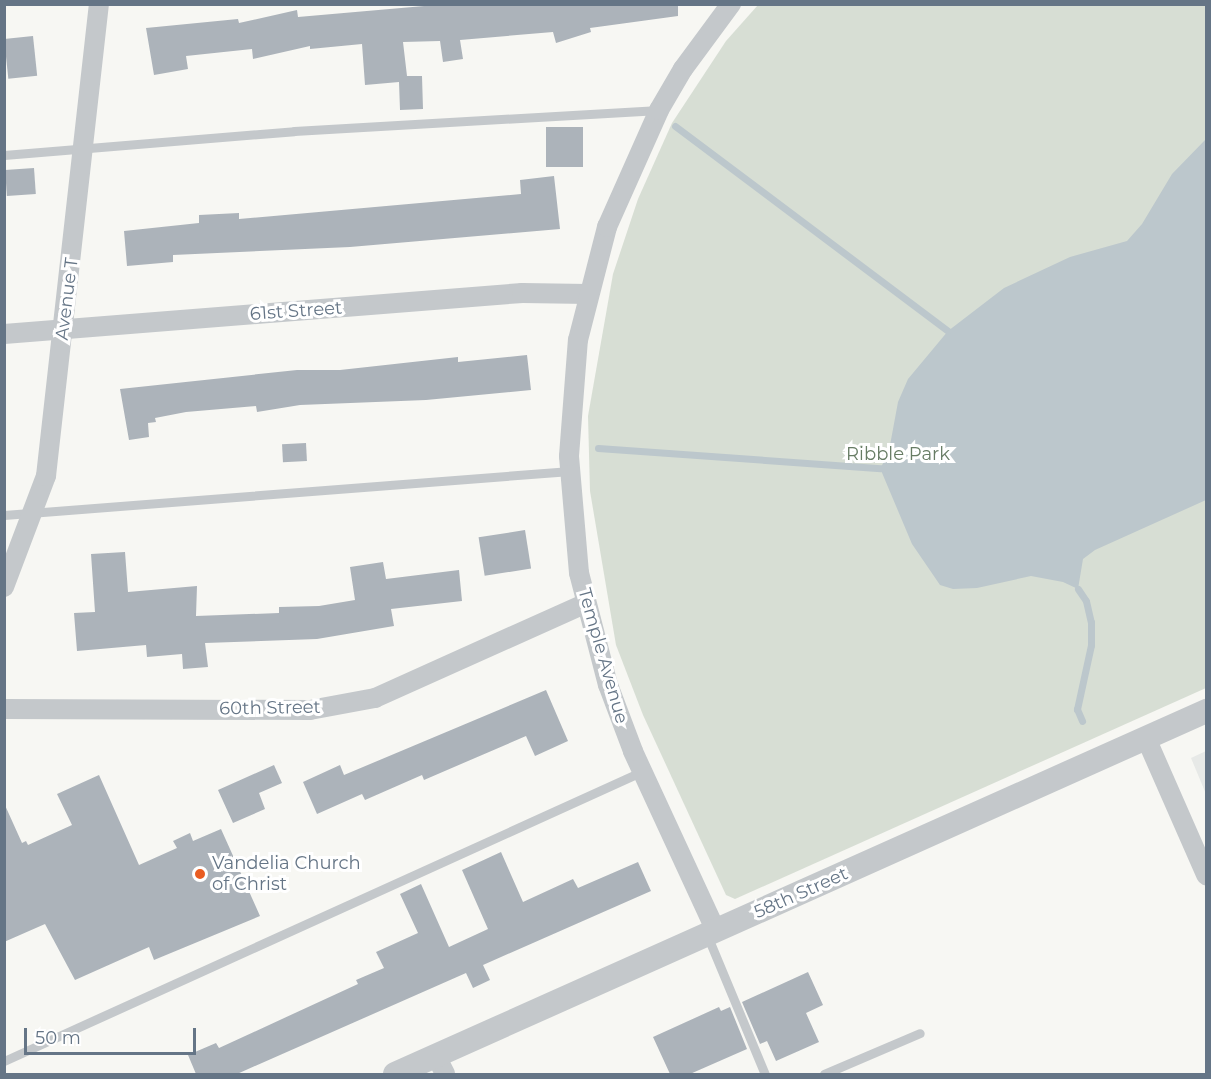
<!DOCTYPE html>
<html>
<head>
<meta charset="utf-8">
<style>
  body { margin:0 }
  #map { position:relative; width:1211px; height:1079px; overflow:hidden; background:#f7f7f3; font-family:Montserrat,sans-serif }
  div>[style] { position:absolute }
  [style*='--x'] { left:calc(var(--x)*1px); top:calc(var(--y)*1px); width:calc(var(--w)*1px); rotate:calc(var(--a)*1deg) }
  .built>* { inset:0; background:#e7e9e7 }
  .green>* { inset:0; background:#d7ded4 }
  .water>* { inset:0; background:#bcc7cc }
  .stream>* { height:7px; margin:-3.5px; padding:0 3.5px; transform-origin:3.5px; border-radius:3.5px; background:#bcc7cc }
  .building>* { inset:0; background:#acb3ba; transform-origin:0 0 }
  .service>* { height:9px; margin:-4.5px; padding:0 4.5px; transform-origin:4.5px; border-radius:4.5px; background:#c4c8cb }
  .minor>* { height:20px; margin:-10px; padding:0 10px; transform-origin:10px; border-radius:10px; background:#c4c8cb }
  .tertiary>* { height:24px; margin:-12px; padding:0 12px; transform-origin:12px; border-radius:12px; background:#c4c8cb }
  .dots>* { width:16px; height:16px; translate:-50% -50%; box-sizing:border-box; border:3px solid #fff; border-radius:50% }
  span { translate:-50% -50%; white-space:nowrap; text-align:center; line-height:1.15; -webkit-text-stroke:6px #fff; paint-order:stroke }
  .street-label { font-size:18px; color:#657586 }
  .park-label { font-size:18px; color:#677c64 }
  .poi-label { font-size:18px; color:#657586 }
  .left { translate:0 -50%; text-align:left }
  .frame { position:absolute; inset:0; border:6px solid #657586; pointer-events:none }
  .scale { position:absolute; left:24px; top:1028px; width:172px; height:27px; box-sizing:border-box; border:3px solid #657586; border-top:0; padding-left:8px; font-size:18px; line-height:21px; white-space:nowrap; color:#657586; -webkit-text-stroke:4px #fff; paint-order:stroke }
</style>
</head>
<body>
<div id="map">
  <div class="built">
    <div style="clip-path:polygon(1206px 751px,1206px 794px,1191px 758px)"></div>
  </div>
  <div class="green">
    <div style="clip-path:polygon(758px 5px,1206px 5px,1206px 688px,735px 899px,726px 895px,643px 715px,616px 645px,590px 491px,588px 416px,613px 274px,638px 199px,672px 123px,726px 41px)"></div>
  </div>
  <div class="water">
    <div style="clip-path:polygon(1206px 139px,1206px 500px,1095px 550px,1083px 559px,1078px 589px,1063px 582px,1031px 576px,977px 588px,953px 589px,940px 585px,912px 544px,880px 468px,888px 456px,898px 402px,908px 379px,948px 331px,1004px 288px,1070px 257px,1127px 241px,1142px 224px,1172px 174px)"></div>
  </div>
  <div class="stream">
    <div style="--x:675;--y:126;--w:341;--a:36.9"></div>
    <div style="--x:598;--y:448;--w:283;--a:4.1"></div>
    <div style="--x:1078;--y:589;--w:14;--a:56"></div>
    <div style="--x:1086;--y:601;--w:22;--a:77"></div>
    <div style="--x:1091;--y:622;--w:23;--a:90"></div>
    <div style="--x:1091;--y:645;--w:66;--a:102.3"></div>
    <div style="--x:1077;--y:709;--w:13;--a:67"></div>
  </div>
  <div class="building">
    <div style="clip-path:polygon(447px 4px,678px 4px,678px 16px,590px 28px,591px 32px,556px 43px,553px 32px,460px 40px,463px 59px,443px 62px,440px 41px,403px 42px,407px 76px,422px 76px,423px 109px,400px 110px,399px 82px,365px 85px,362px 44px,310px 49px,310px 46px,253px 59px,252px 49px,186px 56px,188px 69px,154px 75px,146px 28px,238px 19px,239px 23px,297px 10px,298px 17px)"></div>
    <div style="left:33px;top:36px;width:40px;height:29px;rotate:84deg"></div>
    <div style="left:583px;top:127px;width:40px;height:37px;rotate:90deg"></div>
    <div style="left:34px;top:168px;width:26px;height:29px;rotate:86deg"></div>
    <div style="clip-path:polygon(554px 176px,560px 229px,350px 247px,173px 255px,173px 262px,127px 266px,124px 231px,199px 223px,199px 215px,239px 213px,239px 219px,521px 194px,520px 180px)"></div>
    <div style="clip-path:polygon(527px 355px,531px 390px,426px 400px,300px 405px,257px 412px,256px 406px,186px 412px,155px 418px,156px 422px,148px 423px,149px 437px,129px 440px,120px 389px,297px 370px,340px 370px,458px 357px,458px 362px)"></div>
    <div style="left:306px;top:443px;width:18px;height:24px;rotate:87deg"></div>
    <div style="left:525px;top:530px;width:39px;height:47px;rotate:81deg"></div>
    <div style="clip-path:polygon(125px 552px,128px 592px,197px 586px,196px 616px,279px 613px,279px 607px,319px 606px,355px 600px,350px 567px,383px 562px,386px 579px,459px 570px,462px 601px,391px 609px,394px 626px,317px 639px,205px 643px,208px 667px,183px 669px,182px 654px,147px 657px,146px 645px,77px 651px,74px 613px,95px 612px,91px 554px)"></div>
    <div style="clip-path:polygon(546px 690px,568px 741px,535px 756px,526px 736px,424px 780px,422px 775px,365px 800px,362px 794px,317px 814px,303px 782px,340px 765px,344px 775px)"></div>
    <div style="clip-path:polygon(274px 765px,282px 783px,259px 793px,265px 809px,233px 823px,218px 790px)"></div>
    <div style="clip-path:polygon(99px 775px,139px 865px,177px 848px,173px 841px,190px 833px,193px 841px,221px 829px,260px 916px,154px 960px,149px 947px,75px 980px,45px 924px,4px 942px,4px 803px,22px 843px,26px 841px,28px 845px,72px 825px,57px 794px)"></div>
    <div style="clip-path:polygon(501px 852px,523px 902px,573px 879px,578px 888px,638px 862px,651px 891px,483px 965px,490px 980px,473px 988px,466px 973px,237px 1074px,196px 1074px,188px 1055px,216px 1043px,219px 1048px,358px 984px,356px 980px,384px 968px,376px 952px,418px 933px,400px 894px,421px 884px,449px 947px,488px 929px,462px 870px)"></div>
    <div style="clip-path:polygon(808px 972px,823px 1005px,806px 1013px,819px 1042px,776px 1061px,767px 1041px,760px 1044px,742px 1002px)"></div>
    <div style="clip-path:polygon(719px 1007px,721px 1011px,730px 1007px,747px 1049px,690px 1074px,670px 1074px,653px 1037px)"></div>
  </div>
  <div class="service">
    <div style="--x:4;--y:155;--w:291;--a:-4.7"></div>
    <div style="--x:294;--y:131;--w:366;--a:-3.3"></div>
    <div style="--x:4;--y:515;--w:568;--a:-4.45"></div>
    <div style="--x:707;--y:935;--w:151;--a:67.4"></div>
    <div style="--x:4;--y:1061;--w:702;--a:-24.41"></div>
    <div style="--x:824;--y:1074;--w:104;--a:-23.1"></div>
  </div>
  <div class="minor">
    <div style="--x:4;--y:334;--w:520;--a:-4.53"></div>
    <div style="--x:522;--y:293;--w:66;--a:0.9"></div>
    <div style="--x:4;--y:587;--w:119;--a:-69.3"></div>
    <div style="--x:46;--y:476;--w:475;--a:-83.6"></div>
    <div style="--x:4;--y:709;--w:306;--a:0.2"></div>
    <div style="--x:310;--y:710;--w:66;--a:-10.5"></div>
    <div style="--x:375;--y:698;--w:231;--a:-24.2"></div>
    <div style="--x:1146;--y:738;--w:150;--a:66.3"></div>
    <div style="--x:716;--y:931;--w:198;--a:-114.8"></div>
    <div style="--x:633;--y:751;--w:71;--a:-110.7"></div>
    <div style="--x:608;--y:685;--w:116;--a:-104.5"></div>
    <div style="--x:579;--y:573;--w:117;--a:-94.9"></div>
    <div style="--x:569;--y:456;--w:116;--a:-85.6"></div>
    <div style="--x:578;--y:340;--w:117;--a:-75.6"></div>
    <div style="--x:607;--y:227;--w:128;--a:-66"></div>
    <div style="--x:659;--y:110;--w:48;--a:-59.7"></div>
    <div style="--x:683;--y:69;--w:81;--a:-53.6"></div>
    <div style="--x:436;--y:1056;--w:20;--a:63"></div>
  </div>
  <div class="tertiary">
    <div style="--x:395;--y:1074;--w:889;--a:-24.11"></div>
  </div>
  <div class="dots">
    <div style="left:200px;top:874px;background:#e95c21"></div>
  </div>
  <div class="street-label">
    <span style="left:67px;top:299px;rotate:-83deg">Avenue T</span>
    <span style="left:296px;top:311px;rotate:-4deg">61st Street</span>
    <span style="left:603px;top:656px;rotate:74deg">Temple Avenue</span>
    <span style="left:270px;top:708px;rotate:-1deg">60th Street</span>
    <span style="left:801px;top:893px;rotate:-24deg">58th Street</span>
  </div>
  <div class="park-label">
    <span style="left:898px;top:454px">Ribble Park</span>
  </div>
  <div class="poi-label">
    <span class="left" style="left:212px;top:874px">Vandelia Church<br>of Christ</span>
  </div>
  <div class="frame"></div>
  <div class="scale">50 m</div>
</div>
</body>
</html>
